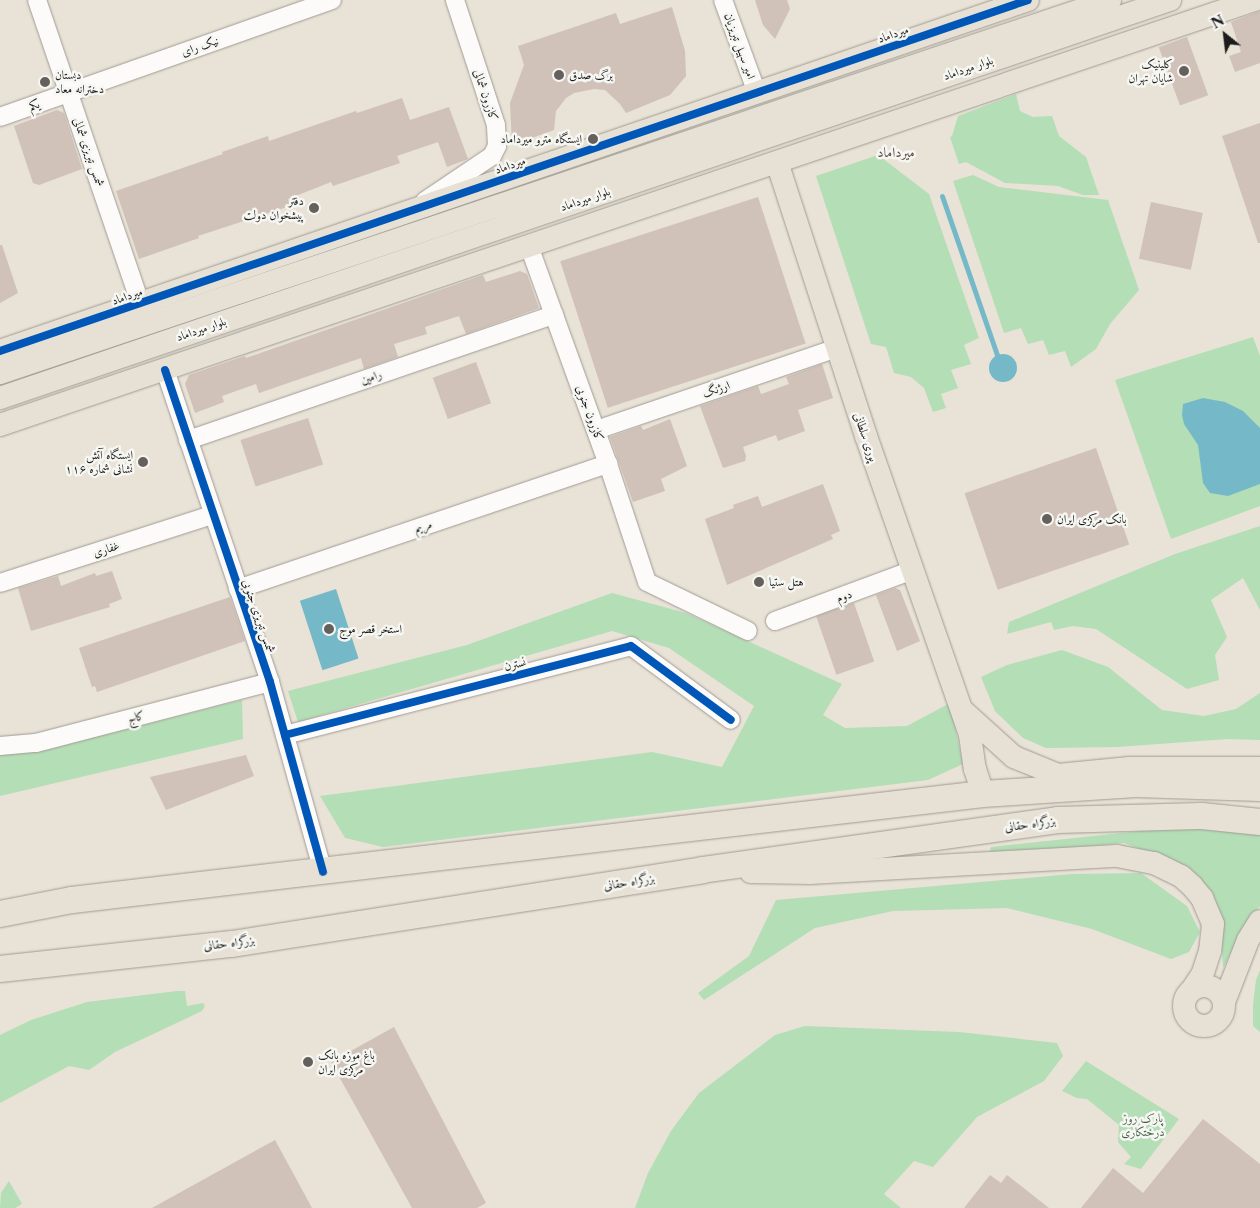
<!DOCTYPE html>
<html>
<head>
<meta charset="utf-8">
<style>
  body { margin:0 }
  #map { position:relative; width:1260px; height:1208px; overflow:hidden; background:#e9e2d6; font-family:"Libre Caslon Text",Amiri,serif }
  div>[style] { position:absolute }
  [style*='--x'] { left:calc(var(--x)*1px); top:calc(var(--y)*1px); width:calc(var(--w)*1px); rotate:calc(var(--a)*1deg) }
  .green>* { inset:0; background:#b4deb6 }
  .water>* { inset:0; background:#75b9c9; transform-origin:0 0 }
  .round { border-radius:50% }
  .stream>* { height:5px; margin:-2.5px; padding:0 2.5px; transform-origin:2.5px; border-radius:2.5px; background:#75b9c9 }
  .building>* { inset:0; background:#d0c1b9; transform-origin:0 0 }
  .roads { filter:drop-shadow(0 0 1px #9f9b94) drop-shadow(0 0 1px #9f9b94) }
  .minor>* { height:18px; margin:-9px; padding:0 9px; transform-origin:9px; border-radius:9px; background:#fcfbf9 }
  .major>* { height:22px; margin:-11px; padding:0 11px; transform-origin:11px; border-radius:11px; background:#e6e1d4 }
  .major>.ring { margin:-11px; padding:0; box-sizing:content-box; background:none; border:22px solid #e6e1d4; border-radius:50% }
  .highway>* { height:26px; margin:-13px; padding:0 13px; transform-origin:13px; border-radius:13px; background:#e6e1d4 }
  .cycleway>* { height:8px; margin:-4px; padding:0 4px; transform-origin:4px; border-radius:4px; background:#0057b8 }
  .dots>* { width:14px; height:14px; translate:-50% -50%; box-sizing:border-box; border:2px solid #f6f6f2; border-radius:50% }
  span { translate:-50% -50%; white-space:nowrap; text-align:center; line-height:1.15; -webkit-text-stroke:5px #f6f6f2; paint-order:stroke }
  .street-label { font-size:12px; color:#1c1c1c }
  .poi-label { font-size:12px; color:#1c1c1c }
  .right { translate:-100% -50%; text-align:right }
  .left { translate:0 -50%; text-align:left }
  .park-label { font-size:12px; color:#425e48 }
  .neighbourhood-label { font-size:14px; color:#5c4642 }
  .north { position:absolute; left:1200px; top:10px; width:50px; height:50px; -webkit-text-stroke:4px #f6f6f2; paint-order:stroke; rotate:331deg; font-size:14px; font-weight:700; line-height:20px; text-align:center; color:#1c1c1c }
  .north::after { content:''; display:block; margin:auto; width:18px; height:22px; background:#1c1c1c; clip-path:polygon(50% 0,100% 100%,50% 72%,0 100%) }
</style>
</head>
<body>
<div id="map">
  <div class="green">
    <div style="clip-path:polygon(1016px 94px,1020px 111px,1033px 117px,1052px 116px,1059px 136px,1086px 157px,1099px 195px,1083px 195px,1058px 186px,1005px 183px,966px 162px,959px 164px,950px 137px,952px 136px,958px 116px)"></div>
    <div style="clip-path:polygon(878px 155px,929px 194px,979px 338px,964px 345px,971px 364px,951px 370px,958px 388px,941px 394px,946px 408px,933px 412px,924px 388px,911px 377px,894px 373px,886px 347px,871px 344px,816px 176px)"></div>
    <div style="clip-path:polygon(973px 175px,999px 187px,1108px 200px,1139px 290px,1110px 324px,1096px 349px,1071px 367px,1065px 351px,1049px 355px,1043px 340px,1028px 344px,1021px 328px,1004px 333px,953px 181px)"></div>
    <div style="clip-path:polygon(1253px 337px,1260px 356px,1260px 506px,1171px 539px,1115px 380px)"></div>
    <div style="clip-path:polygon(1260px 526px,1260px 610px,1243px 578px,1211px 600px,1227px 637px,1215px 655px,1219px 680px,1187px 689px,1096px 629px,1073px 626px,1054px 630px,1051px 622px,1007px 634px,1009px 622px,1175px 554px)"></div>
    <div style="clip-path:polygon(612px 593px,686px 613px,842px 684px,823px 715px,845px 728px,907px 726px,950px 703px,963px 764px,928px 780px,383px 847px,345px 838px,320px 796px,652px 752px,722px 767px,754px 706px,669px 648px,612px 631px,298px 722px,288px 691px,467px 645px)"></div>
    <div style="clip-path:polygon(1062px 650px,1108px 667px,1162px 710px,1204px 716px,1236px 709px,1260px 693px,1260px 740px,1228px 739px,1117px 747px,1046px 748px,1023px 738px,995px 711px,981px 677px,1007px 665px)"></div>
    <div style="clip-path:polygon(242px 700px,243px 739px,0 796px,0 753px,40px 751px)"></div>
    <div style="clip-path:polygon(1226px 827px,1260px 832px,1260px 906px,1246px 923px,1223px 968px,1220px 912px,1191px 869px,1124px 843px,988px 857px,991px 847px,1159px 829px)"></div>
    <div style="clip-path:polygon(1141px 873px,1187px 906px,1200px 932px,1189px 952px,1171px 959px,1092px 929px,1007px 908px,893px 911px,815px 928px,704px 1000px,698px 993px,749px 956px,776px 900px,1072px 874px)"></div>
    <div style="clip-path:polygon(1260px 970px,1260px 1032px,1253px 1026px,1253px 1005px,1256px 980px)"></div>
    <div style="clip-path:polygon(177px 991px,185px 991px,187px 1006px,203px 1003px,205px 1006px,202px 1011px,115px 1052px,89px 1070px,69px 1066px,0 1103px,0 1035px,31px 1020px,87px 1002px)"></div>
    <div style="clip-path:polygon(805px 1026px,959px 1032px,1057px 1043px,1063px 1056px,1044px 1081px,977px 1117px,933px 1167px,914px 1161px,884px 1194px,901px 1208px,635px 1208px,648px 1173px,671px 1131px,699px 1093px,775px 1035px)"></div>
    <div style="clip-path:polygon(1086px 1061px,1179px 1119px,1141px 1169px,1124px 1164px,1131px 1157px,1118px 1142px,1119px 1125px,1087px 1099px,1077px 1098px,1062px 1091px)"></div>
    <div style="clip-path:polygon(9px 1181px,22px 1204px,15px 1208px,0 1208px,1px 1193px)"></div>
  </div>
  <div class="water">
    <div class="round" style="left:989px;top:354px;width:28px;height:28px"></div>
    <div style="clip-path:polygon(1203px 398px,1225px 402px,1243px 411px,1260px 428px,1260px 484px,1228px 496px,1210px 493px,1203px 483px,1198px 445px,1184px 424px,1182px 415px,1183px 404px)"></div>
    <div style="left:336px;top:589px;width:73px;height:38px;rotate:72deg"></div>
  </div>
  <div class="stream">
    <div style="--x:942;--y:196;--w:168;--a:70.9"></div>
  </div>
  <div class="building">
    <div style="clip-path:polygon(755px 0,787px 0,790px 9px,775px 39px,763px 25px)"></div>
    <div style="clip-path:polygon(672px 7px,685px 51px,686px 76px,670px 95px,626px 113px,620px 104px,605px 90px,594px 89px,574px 93px,566px 98px,556px 111px,554px 130px,512px 145px,510px 103px,524px 65px,518px 46px,616px 13px,620px 24px)"></div>
    <div style="clip-path:polygon(1260px 11px,1260px 63px,1235px 72px,1229px 56px,1241px 52px,1231px 22px)"></div>
    <div style="left:1187px;top:37px;width:62px;height:30px;rotate:70deg"></div>
    <div style="clip-path:polygon(402px 98px,410px 120px,449px 107px,468px 159px,447px 167px,438px 142px,397px 156px,400px 163px,333px 186px,331px 182px,288px 199px,290px 206px,198px 236px,199px 238px,139px 259px,116px 191px,223px 154px,222px 152px,268px 136px,269px 141px,356px 111px,357px 113px)"></div>
    <div style="clip-path:polygon(57px 110px,64px 113px,82px 169px,39px 185px,33px 183px,14px 126px)"></div>
    <div style="clip-path:polygon(1260px 123px,1260px 243px,1258px 243px,1222px 136px)"></div>
    <div style="left:758px;top:197px;width:154px;height:208px;rotate:72deg"></div>
    <div style="left:1151px;top:202px;width:53px;height:58px;rotate:12deg"></div>
    <div style="clip-path:polygon(0 245px,2px 245px,18px 293px,0 303px)"></div>
    <div style="clip-path:polygon(520px 271px,527px 274px,539px 308px,466px 334px,459px 316px,425px 327px,427px 334px,394px 344px,398px 357px,364px 369px,361px 358px,259px 393px,256px 384px,222px 396px,224px 402px,195px 413px,185px 384px,189px 375px,245px 356px,246px 358px,483px 275px,486px 282px)"></div>
    <div style="left:476px;top:362px;width:44px;height:46px;rotate:70deg"></div>
    <div style="clip-path:polygon(822px 364px,833px 398px,798px 410px,805px 431px,778px 441px,776px 435px,743px 447px,746px 456px,745px 461px,723px 468px,700px 406px,758px 386px,761px 394px,789px 384px,786px 377px)"></div>
    <div style="left:308px;top:418px;width:49px;height:71px;rotate:72deg"></div>
    <div style="clip-path:polygon(670px 419px,687px 466px,661px 479px,665px 491px,633px 502px,610px 437px,641px 426px,643px 430px)"></div>
    <div style="left:1096px;top:448px;width:102px;height:139px;rotate:71deg"></div>
    <div style="clip-path:polygon(823px 484px,840px 531px,831px 535px,833px 539px,727px 585px,705px 519px,734px 508px,733px 505px,758px 496px,762px 507px)"></div>
    <div style="clip-path:polygon(112px 571px,122px 599px,109px 604px,110px 607px,31px 631px,18px 588px,58px 576px,61px 586px,95px 573px,96px 576px)"></div>
    <div style="clip-path:polygon(895px 588px,900px 590px,920px 641px,897px 651px,876px 595px)"></div>
    <div style="clip-path:polygon(230px 597px,245px 641px,97px 692px,95px 686px,92px 687px,79px 648px)"></div>
    <div style="left:854px;top:603px;width:62px;height:40px;rotate:71deg"></div>
    <div style="clip-path:polygon(246px 755px,254px 776px,166px 810px,150px 777px)"></div>
    <div style="clip-path:polygon(394px 1027px,486px 1203px,477px 1208px,412px 1208px,331px 1062px)"></div>
    <div style="clip-path:polygon(1203px 1119px,1260px 1164px,1260px 1208px,1081px 1208px,1113px 1168px,1143px 1193px)"></div>
    <div style="clip-path:polygon(275px 1140px,312px 1208px,152px 1208px)"></div>
    <div style="clip-path:polygon(990px 1175px,1001px 1183px,1007px 1175px,1049px 1208px,964px 1208px)"></div>
  </div>
  <div class="roads">
    <div class="minor">
      <div style="--x:37;--y:0;--w:320;--a:71.2"></div>
      <div style="--x:723;--y:0;--w:99;--a:69.9"></div>
      <div style="--x:0;--y:117;--w:352;--a:-19.4"></div>
      <div style="--x:425;--y:201;--w:81;--a:-33.9"></div>
      <div style="--x:492;--y:156;--w:11;--a:-63"></div>
      <div style="--x:497;--y:146;--w:21;--a:-93"></div>
      <div style="--x:496;--y:125;--w:132;--a:-108.2"></div>
      <div style="--x:529;--y:246;--w:232;--a:70.1"></div>
      <div style="--x:608;--y:464;--w:124;--a:71.7"></div>
      <div style="--x:647;--y:582;--w:112;--a:25.9"></div>
      <div style="--x:165;--y:370;--w:329;--a:71.4"></div>
      <div style="--x:270;--y:682;--w:197;--a:74.4"></div>
      <div style="--x:596;--y:430;--w:255;--a:-18.8"></div>
      <div style="--x:188;--y:440;--w:387;--a:-18.9"></div>
      <div style="--x:0;--y:583;--w:223;--a:-17.8"></div>
      <div style="--x:238;--y:589;--w:391;--a:-18.7"></div>
      <div style="--x:775;--y:621;--w:147;--a:-20.3"></div>
      <div style="--x:285;--y:735;--w:357;--a:-14.4"></div>
      <div style="--x:631;--y:646;--w:124;--a:36.5"></div>
      <div style="--x:0;--y:746;--w:36;--a:-5"></div>
      <div style="--x:36;--y:743;--w:242;--a:-14.6"></div>
    </div>
    <div class="major">
      <div style="--x:777;--y:162;--w:288;--a:72"></div>
      <div style="--x:866;--y:436;--w:317;--a:70.8"></div>
      <div style="--x:970;--y:735;--w:34;--a:82"></div>
      <div style="--x:975;--y:769;--w:26;--a:72"></div>
      <div style="--x:0;--y:351;--w:1086;--a:-18.85"></div>
      <div style="--x:0;--y:373;--w:1171;--a:-18.57"></div>
      <div style="--x:0;--y:398;--w:1236;--a:-18.79"></div>
      <div style="--x:0;--y:425;--w:1324;--a:-18.72"></div>
      <div style="--x:964;--y:712;--w:67;--a:42"></div>
      <div style="--x:1014;--y:757;--w:48;--a:22.2"></div>
      <div style="--x:1058;--y:775;--w:72;--a:-5.6"></div>
      <div style="--x:1130;--y:768;--w:130;--a:0"></div>
      <div style="--x:751;--y:872;--w:59;--a:1"></div>
      <div style="--x:810;--y:873;--w:307;--a:-3.2"></div>
      <div style="--x:1117;--y:856;--w:38;--a:11"></div>
      <div style="--x:1154;--y:863;--w:30;--a:26"></div>
      <div style="--x:1181;--y:876;--w:15;--a:42"></div>
      <div style="--x:1192;--y:886;--w:16;--a:50"></div>
      <div style="--x:1202;--y:898;--w:28;--a:67"></div>
      <div style="--x:1213;--y:924;--w:27;--a:96"></div>
      <div style="--x:1210;--y:951;--w:25;--a:108"></div>
      <div style="--x:1202;--y:975;--w:18;--a:124"></div>
      <div class="ring" style="left:1184px;top:986px;width:18px;height:18px"></div>
      <div style="--x:1224;--y:1002;--w:66;--a:-68.8"></div>
      <div style="--x:1248;--y:940;--w:22;--a:-58"></div>
    </div>
    <div class="highway">
      <div style="--x:0;--y:914;--w:73;--a:-11"></div>
      <div style="--x:72;--y:900;--w:917;--a:-6.64"></div>
      <div style="--x:983;--y:794;--w:153;--a:-3.7"></div>
      <div style="--x:1136;--y:784;--w:124;--a:1.8"></div>
      <div style="--x:0;--y:969;--w:233;--a:-6.2"></div>
      <div style="--x:232;--y:944;--w:476;--a:-8.9"></div>
      <div style="--x:702;--y:870;--w:359;--a:-8"></div>
      <div style="--x:1058;--y:820;--w:144;--a:-1.6"></div>
      <div style="--x:1202;--y:816;--w:58;--a:5.9"></div>
    </div>
  </div>
  <div class="cycleway">
    <div style="--x:0;--y:351;--w:1086;--a:-18.85"></div>
    <div style="--x:165;--y:370;--w:329;--a:71.4"></div>
    <div style="--x:270;--y:682;--w:197;--a:74.4"></div>
    <div style="--x:285;--y:735;--w:357;--a:-14.4"></div>
    <div style="--x:631;--y:646;--w:124;--a:36.5"></div>
  </div>
  <div class="dots">
    <div style="left:1184px;top:71px;background:#64615d"></div>
    <div style="left:559px;top:75px;background:#64615d"></div>
    <div style="left:45px;top:82px;background:#64615d"></div>
    <div style="left:593px;top:139px;background:#64615d"></div>
    <div style="left:314px;top:208px;background:#64615d"></div>
    <div style="left:143px;top:462px;background:#64615d"></div>
    <div style="left:1047px;top:519px;background:#64615d"></div>
    <div style="left:759px;top:582px;background:#64615d"></div>
    <div style="left:329px;top:629px;background:#64615d"></div>
    <div style="left:308px;top:1062px;background:#64615d"></div>
  </div>
  <div class="street-label">
    <span style="left:893px;top:34px;rotate:-19deg">میرداماد</span>
    <span style="left:200px;top:46px;rotate:-19deg">نیک رای</span>
    <span style="left:740px;top:46px;rotate:70deg">امیر سهیل تبریزیان</span>
    <span style="left:968px;top:68px;rotate:-19deg">بلوار میرداماد</span>
    <span style="left:486px;top:95px;rotate:72deg">کازرون شمالی</span>
    <span style="left:34px;top:105px;rotate:-19deg">یکم</span>
    <span style="left:89px;top:152px;rotate:71deg">شمس تبریزی شمالی</span>
    <span style="left:510px;top:165px;rotate:-19deg">میرداماد</span>
    <span style="left:585px;top:199px;rotate:-19deg">بلوار میرداماد</span>
    <span style="left:127px;top:296px;rotate:-19deg">میرداماد</span>
    <span style="left:201px;top:329px;rotate:-19deg">بلوار میرداماد</span>
    <span style="left:371px;top:377px;rotate:-19deg">رامین</span>
    <span style="left:716px;top:389px;rotate:-19deg">ارژنگ</span>
    <span style="left:590px;top:413px;rotate:70deg">کازرون جنوبی</span>
    <span style="left:866px;top:437px;rotate:71deg">پوری سلطانی</span>
    <span style="left:423px;top:526px;rotate:-19deg">مریم</span>
    <span style="left:106px;top:549px;rotate:-18deg">غفارى</span>
    <span style="left:844px;top:596px;rotate:-20deg">دوم</span>
    <span style="left:259px;top:616px;rotate:71deg">شمس تبریزی جنوبی</span>
    <span style="left:515px;top:664px;rotate:-14deg">نسترن</span>
    <span style="left:136px;top:717px;rotate:-15deg">کاج</span>
    <span style="left:1030px;top:824px;rotate:-8deg">بزرگراه حقانی</span>
    <span style="left:629px;top:882px;rotate:-9deg">بزرگراه حقانی</span>
    <span style="left:229px;top:943px;rotate:-7deg">بزرگراه حقانی</span>
  </div>
  <div class="poi-label">
    <span class="right" style="left:1173px;top:71px">کلینیک<br>شایان تهران</span>
    <span class="left" style="left:55px;top:82px">دبستان<br>دخترانه معاد</span>
    <span class="left" style="left:569px;top:75px">برگ صدق</span>
    <span class="right" style="left:582px;top:139px">ایستگاه مترو میرداماد</span>
    <span class="right" style="left:304px;top:208px">دفتر<br>پیشخوان دولت</span>
    <span class="right" style="left:133px;top:462px">ایستگاه آتش<br>نشانی شماره ۱۱۶</span>
    <span class="left" style="left:1057px;top:519px">بانک مرکزی ایران</span>
    <span class="left" style="left:769px;top:582px">هتل ستیا</span>
    <span class="left" style="left:339px;top:629px">استخر قصر موج</span>
    <span class="left" style="left:318px;top:1062px">باغ موزه بانک<br>مرکزی ایران</span>
  </div>
  <div class="park-label">
    <span style="left:1143px;top:1125px">پارک روز<br>درختکاری</span>
  </div>
  <div class="neighbourhood-label">
    <span style="left:896px;top:152px">میرداماد</span>
  </div>
  <div class="north">N</div>
</div>
</body>
</html>
